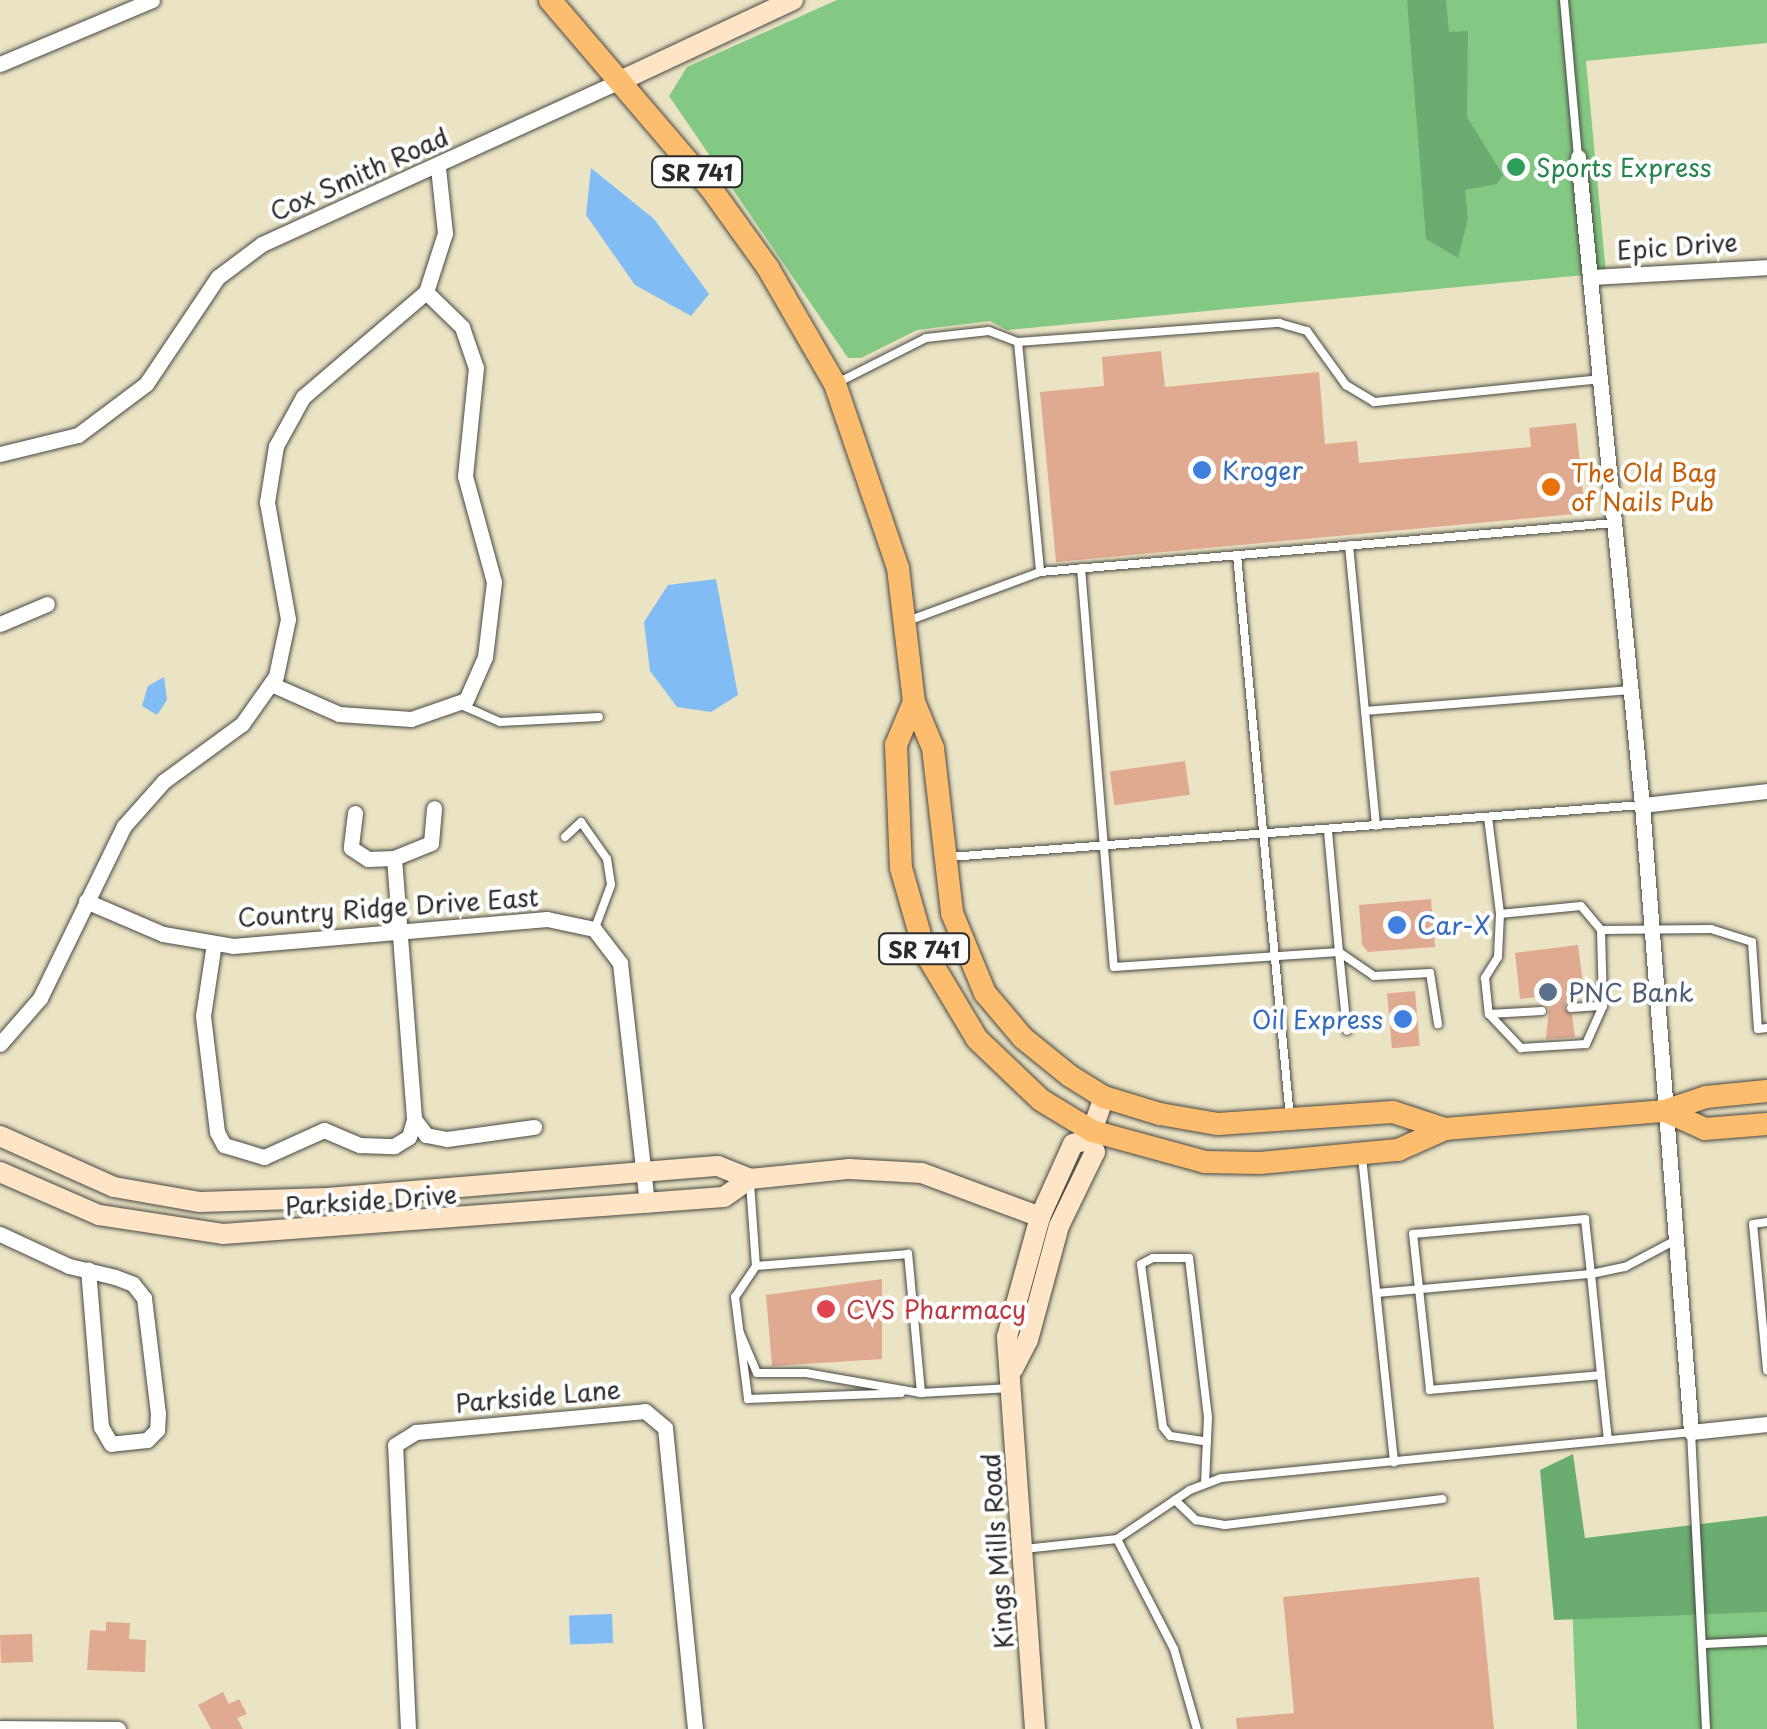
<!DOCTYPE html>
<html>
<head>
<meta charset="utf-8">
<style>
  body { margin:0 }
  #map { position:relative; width:1767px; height:1729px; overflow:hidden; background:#eae4c4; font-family:"Playpen Sans",sans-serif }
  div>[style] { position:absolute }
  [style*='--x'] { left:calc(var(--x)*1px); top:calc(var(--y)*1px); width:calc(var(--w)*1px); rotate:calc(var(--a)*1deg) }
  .green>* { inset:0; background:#84c983 }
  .forest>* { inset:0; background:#6bad71 }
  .water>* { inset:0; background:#82bcf4; transform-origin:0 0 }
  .building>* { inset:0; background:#dfaa90; transform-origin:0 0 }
  .roads { filter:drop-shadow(0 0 2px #484742) drop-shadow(0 0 2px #484742) }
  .lane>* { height:8px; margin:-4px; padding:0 4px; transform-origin:4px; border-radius:4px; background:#fff }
  .street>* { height:15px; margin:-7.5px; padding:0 7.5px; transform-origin:7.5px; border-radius:7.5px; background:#fff }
  .secondary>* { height:20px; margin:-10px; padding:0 10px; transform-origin:10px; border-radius:10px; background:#fee5c5 }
  .primary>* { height:22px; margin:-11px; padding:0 11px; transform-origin:11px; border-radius:11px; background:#fcbd6f }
  .dots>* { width:28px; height:28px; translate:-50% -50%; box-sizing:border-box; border:5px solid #fff; border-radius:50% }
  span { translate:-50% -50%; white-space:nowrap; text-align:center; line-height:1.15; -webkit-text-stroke:8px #fff; paint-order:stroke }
  .shield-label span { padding:2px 8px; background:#fff; border:2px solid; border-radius:8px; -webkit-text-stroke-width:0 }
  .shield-label { font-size:22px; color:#2b2b2b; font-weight:700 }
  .leisure-label { font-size:25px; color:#27864d }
  .left { translate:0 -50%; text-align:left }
  .street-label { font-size:25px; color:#2b2b2b }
  .shop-label { font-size:25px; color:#366cbe }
  .right { translate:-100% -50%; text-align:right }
  .food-label { font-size:25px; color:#c56008 }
  .service-label { font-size:25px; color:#4e5e75 }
  .health-label { font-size:25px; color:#be3a42 }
</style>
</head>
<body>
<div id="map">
  <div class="green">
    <div style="clip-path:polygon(837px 0,1767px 0,1767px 43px,1586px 61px,1606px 273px,1007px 330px,990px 321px,917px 330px,861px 358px,848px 358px,669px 96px,687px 67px)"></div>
    <div style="clip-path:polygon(1767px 1529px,1767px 1729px,1577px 1729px,1570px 1552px)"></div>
  </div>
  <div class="forest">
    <div style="clip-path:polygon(1407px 0,1446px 0,1449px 32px,1468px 31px,1467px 117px,1503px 175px,1497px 184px,1465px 190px,1468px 219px,1458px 258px,1426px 239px)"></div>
    <div style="clip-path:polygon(1573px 1454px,1585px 1538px,1767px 1516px,1767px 1612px,1554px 1620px,1540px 1470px)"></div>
  </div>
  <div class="water">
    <div style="clip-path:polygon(591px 168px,654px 219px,709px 294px,691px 316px,635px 285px,586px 215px)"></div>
    <div style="clip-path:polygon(716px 579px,738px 695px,711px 712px,677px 707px,650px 671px,644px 622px,668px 585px)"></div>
    <div style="clip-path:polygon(164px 677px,167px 700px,157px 715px,142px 706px,148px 686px)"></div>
    <div style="left:612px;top:1614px;width:29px;height:43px;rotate:88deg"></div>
  </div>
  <div class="building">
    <div style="clip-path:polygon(1161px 351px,1165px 387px,1319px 372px,1325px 444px,1357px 441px,1359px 463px,1531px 447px,1529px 428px,1576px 423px,1585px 513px,1056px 562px,1040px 392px,1104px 386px,1102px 357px)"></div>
    <div style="left:1185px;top:761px;width:34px;height:76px;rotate:82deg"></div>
    <div style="clip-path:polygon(1431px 899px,1435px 947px,1368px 952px,1362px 945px,1359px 905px)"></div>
    <div style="clip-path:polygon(1578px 945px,1584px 991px,1569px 993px,1564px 1008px,1572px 1015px,1575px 1037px,1546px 1039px,1549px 1008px,1540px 997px,1520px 999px,1515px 953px)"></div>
    <div style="left:1415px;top:991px;width:55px;height:28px;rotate:85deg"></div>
    <div style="clip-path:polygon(882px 1279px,882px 1359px,772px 1366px,766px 1295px)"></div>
    <div style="clip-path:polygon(1479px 1577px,1494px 1729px,1237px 1729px,1236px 1718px,1294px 1713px,1283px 1597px)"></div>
    <div style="clip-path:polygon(106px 1622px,130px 1623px,129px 1639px,146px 1640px,145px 1672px,87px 1670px,90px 1630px,106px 1631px)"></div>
    <div style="left:32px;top:1634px;width:28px;height:32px;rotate:88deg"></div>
    <div style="clip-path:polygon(223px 1692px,229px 1704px,239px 1699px,247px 1714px,237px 1718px,243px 1729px,211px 1729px,198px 1705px)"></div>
  </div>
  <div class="roads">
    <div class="lane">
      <div style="--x:1564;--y:0;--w:158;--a:84.9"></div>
      <div style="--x:1018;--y:342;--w:231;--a:84.5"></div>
      <div style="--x:839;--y:382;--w:97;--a:-26.8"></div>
      <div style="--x:926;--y:338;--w:63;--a:-6.3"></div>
      <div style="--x:989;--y:331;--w:31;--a:21"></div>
      <div style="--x:1018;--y:342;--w:262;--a:-4.2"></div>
      <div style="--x:1279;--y:323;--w:29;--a:16"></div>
      <div style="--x:1307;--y:331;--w:67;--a:54.2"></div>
      <div style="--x:1346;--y:385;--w:33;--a:31"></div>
      <div style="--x:1374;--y:402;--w:227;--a:-5.8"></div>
      <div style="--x:1349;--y:545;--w:282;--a:84.5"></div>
      <div style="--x:1237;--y:555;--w:565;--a:84.62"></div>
      <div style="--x:1081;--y:568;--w:400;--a:85.3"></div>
      <div style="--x:1114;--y:967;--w:225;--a:-3.8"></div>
      <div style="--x:1339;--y:952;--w:122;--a:-95.2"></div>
      <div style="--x:910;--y:620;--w:139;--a:-20.3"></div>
      <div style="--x:1040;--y:572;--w:576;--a:-4.88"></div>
      <div style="--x:459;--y:704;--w:45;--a:23.7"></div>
      <div style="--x:500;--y:722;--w:99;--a:-2.9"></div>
      <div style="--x:1365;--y:711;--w:266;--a:-4.5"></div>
      <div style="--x:1488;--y:817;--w:98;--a:82.9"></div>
      <div style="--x:1500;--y:914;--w:81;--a:-5.6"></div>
      <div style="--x:1581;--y:906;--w:31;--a:50"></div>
      <div style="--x:1601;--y:930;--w:110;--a:-0.5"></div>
      <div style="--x:1711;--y:929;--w:43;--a:17.6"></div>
      <div style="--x:1752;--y:942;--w:87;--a:86.1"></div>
      <div style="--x:1758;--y:1029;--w:9;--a:-6"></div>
      <div style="--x:565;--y:837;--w:22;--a:-43"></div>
      <div style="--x:581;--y:822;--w:45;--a:54.9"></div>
      <div style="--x:607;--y:859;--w:26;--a:81"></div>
      <div style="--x:611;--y:885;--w:46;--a:110.4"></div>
      <div style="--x:949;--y:857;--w:695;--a:-4.29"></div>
      <div style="--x:1500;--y:914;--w:43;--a:92.7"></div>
      <div style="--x:1498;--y:957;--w:25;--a:122"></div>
      <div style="--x:1485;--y:978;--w:36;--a:84"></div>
      <div style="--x:1489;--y:1014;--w:47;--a:46.7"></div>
      <div style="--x:1521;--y:1048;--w:65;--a:-3.5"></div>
      <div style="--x:1586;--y:1044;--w:42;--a:-65.9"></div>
      <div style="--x:1603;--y:1006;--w:76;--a:-91.5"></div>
      <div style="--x:1339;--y:952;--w:42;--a:34.4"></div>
      <div style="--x:1374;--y:976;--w:56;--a:-3.1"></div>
      <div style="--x:1430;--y:973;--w:52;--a:81.1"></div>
      <div style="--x:1339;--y:952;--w:79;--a:84.2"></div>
      <div style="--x:1571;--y:1008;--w:32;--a:-4"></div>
      <div style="--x:1489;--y:1014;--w:53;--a:-3.2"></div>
      <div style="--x:1362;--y:1157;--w:307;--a:84"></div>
      <div style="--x:750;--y:1183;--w:83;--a:85.9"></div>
      <div style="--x:756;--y:1266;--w:37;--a:124"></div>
      <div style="--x:735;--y:1297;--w:103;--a:82.7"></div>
      <div style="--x:748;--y:1399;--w:153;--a:-2.2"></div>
      <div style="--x:1767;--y:1222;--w:14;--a:172"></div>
      <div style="--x:1753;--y:1224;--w:147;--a:84.5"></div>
      <div style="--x:1377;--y:1293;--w:215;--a:-5.1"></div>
      <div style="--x:1591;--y:1274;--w:35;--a:-12"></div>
      <div style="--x:1625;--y:1267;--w:55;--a:-28"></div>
      <div style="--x:740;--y:1333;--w:43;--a:67"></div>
      <div style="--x:757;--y:1373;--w:49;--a:0"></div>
      <div style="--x:806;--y:1373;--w:117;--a:9.9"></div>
      <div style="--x:921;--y:1393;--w:140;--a:-95.3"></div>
      <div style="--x:908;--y:1254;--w:152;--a:175.5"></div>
      <div style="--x:1601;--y:1375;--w:172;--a:175"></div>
      <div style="--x:1430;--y:1390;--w:157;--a:-96.2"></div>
      <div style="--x:1413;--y:1234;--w:173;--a:-5"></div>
      <div style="--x:1585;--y:1219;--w:55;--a:83.8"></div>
      <div style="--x:1591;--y:1274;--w:101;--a:84.3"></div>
      <div style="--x:1601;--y:1375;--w:65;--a:83.9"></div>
      <div style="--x:920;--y:1393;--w:91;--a:-3.1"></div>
      <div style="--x:1203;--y:1441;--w:33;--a:-171"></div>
      <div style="--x:1170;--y:1436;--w:11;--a:-128"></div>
      <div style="--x:1163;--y:1427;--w:164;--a:-97.7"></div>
      <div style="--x:1141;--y:1264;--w:13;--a:-27"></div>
      <div style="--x:1153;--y:1258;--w:36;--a:0"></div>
      <div style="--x:1189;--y:1258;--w:160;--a:83.2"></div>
      <div style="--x:1208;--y:1417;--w:66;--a:92.6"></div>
      <div style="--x:1175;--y:1500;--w:29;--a:44"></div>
      <div style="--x:1196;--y:1520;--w:29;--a:10"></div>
      <div style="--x:1225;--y:1525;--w:219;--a:-6.8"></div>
      <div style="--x:1117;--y:1539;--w:124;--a:62.6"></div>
      <div style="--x:1174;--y:1649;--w:83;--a:74"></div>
      <div style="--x:1024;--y:1549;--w:94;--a:-6.1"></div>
      <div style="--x:1117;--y:1539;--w:88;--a:-33.9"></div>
      <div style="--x:1190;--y:1490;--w:34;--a:-21"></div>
      <div style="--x:1222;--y:1478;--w:471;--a:-5.6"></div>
      <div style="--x:1691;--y:1432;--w:297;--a:87.1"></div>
      <div style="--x:1704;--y:1644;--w:63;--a:-2.7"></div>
    </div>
    <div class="street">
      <div style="--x:0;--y:64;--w:165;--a:-22.8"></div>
      <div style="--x:1578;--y:157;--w:651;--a:84.36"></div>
      <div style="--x:1642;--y:805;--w:629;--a:85.53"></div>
      <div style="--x:1691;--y:1432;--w:76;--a:-6"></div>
      <div style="--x:1590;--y:277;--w:177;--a:-3.2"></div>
      <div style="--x:0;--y:454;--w:80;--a:-13.7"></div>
      <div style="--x:78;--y:435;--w:85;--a:-36.9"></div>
      <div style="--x:146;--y:384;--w:129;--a:-56.1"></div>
      <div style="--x:218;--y:277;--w:55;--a:-36.9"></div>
      <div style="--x:262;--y:244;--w:393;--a:-24.5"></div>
      <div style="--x:0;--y:624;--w:51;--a:-23.1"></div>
      <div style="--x:271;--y:684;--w:74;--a:23.8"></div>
      <div style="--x:339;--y:714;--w:72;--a:4"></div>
      <div style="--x:411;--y:719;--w:58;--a:-19.1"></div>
      <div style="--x:466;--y:700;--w:47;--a:-66.2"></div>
      <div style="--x:485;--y:657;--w:76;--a:-83.2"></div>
      <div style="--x:494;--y:582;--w:110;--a:-105.3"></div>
      <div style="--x:465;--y:476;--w:109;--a:-84.2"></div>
      <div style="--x:476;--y:368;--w:43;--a:-108.9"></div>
      <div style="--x:462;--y:327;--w:50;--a:-135.8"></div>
      <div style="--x:1642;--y:805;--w:126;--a:-6.4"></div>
      <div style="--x:355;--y:813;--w:35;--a:97"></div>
      <div style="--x:351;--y:848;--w:20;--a:33"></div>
      <div style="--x:368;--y:859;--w:26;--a:-2"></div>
      <div style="--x:394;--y:858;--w:40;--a:-22"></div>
      <div style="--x:431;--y:843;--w:35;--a:-85"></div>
      <div style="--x:394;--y:858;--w:262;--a:85.6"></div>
      <div style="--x:414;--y:1119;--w:20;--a:53"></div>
      <div style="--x:426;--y:1135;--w:21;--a:11"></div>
      <div style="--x:447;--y:1139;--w:88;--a:-7.9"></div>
      <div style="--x:86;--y:901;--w:84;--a:23.2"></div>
      <div style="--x:163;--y:934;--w:71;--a:9.7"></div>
      <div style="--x:233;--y:946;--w:315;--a:-4.9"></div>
      <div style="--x:547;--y:919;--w:48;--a:12"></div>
      <div style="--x:594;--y:929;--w:43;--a:52.6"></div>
      <div style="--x:620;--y:963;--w:243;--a:83.6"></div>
      <div style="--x:214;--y:943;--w:74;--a:98.6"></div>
      <div style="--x:203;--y:1016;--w:117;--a:83.1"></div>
      <div style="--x:217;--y:1132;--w:15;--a:62"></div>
      <div style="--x:224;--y:1145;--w:42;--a:16.7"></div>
      <div style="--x:264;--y:1157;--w:66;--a:-24.2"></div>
      <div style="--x:324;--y:1130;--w:39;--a:23"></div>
      <div style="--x:360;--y:1145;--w:34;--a:2"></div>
      <div style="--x:394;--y:1146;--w:17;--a:-31"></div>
      <div style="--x:409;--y:1137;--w:19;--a:-74"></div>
      <div style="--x:0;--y:1044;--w:61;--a:-49"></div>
      <div style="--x:40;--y:998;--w:191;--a:-64"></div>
      <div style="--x:124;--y:826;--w:60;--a:-48.4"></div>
      <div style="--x:164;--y:781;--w:97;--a:-36.2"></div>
      <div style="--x:242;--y:724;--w:59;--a:-54.7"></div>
      <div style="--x:276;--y:676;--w:58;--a:-78.1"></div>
      <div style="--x:288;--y:619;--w:119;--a:-100.2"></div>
      <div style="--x:267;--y:502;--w:57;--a:-80.9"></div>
      <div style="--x:276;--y:446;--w:56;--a:-61.1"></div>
      <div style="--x:303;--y:397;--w:162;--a:-40.5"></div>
      <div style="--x:426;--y:292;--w:62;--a:-72.1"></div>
      <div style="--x:445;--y:233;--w:66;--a:-96.1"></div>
      <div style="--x:0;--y:1234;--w:76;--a:24.9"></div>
      <div style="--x:69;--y:1266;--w:47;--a:13.4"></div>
      <div style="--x:115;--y:1277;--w:19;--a:21"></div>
      <div style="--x:133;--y:1284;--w:18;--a:52"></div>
      <div style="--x:144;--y:1298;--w:116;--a:83.1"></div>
      <div style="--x:158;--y:1413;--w:17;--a:93"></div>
      <div style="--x:157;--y:1430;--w:14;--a:135"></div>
      <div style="--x:147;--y:1440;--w:36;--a:174"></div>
      <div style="--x:111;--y:1444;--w:20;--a:-120"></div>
      <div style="--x:101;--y:1427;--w:158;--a:-94.7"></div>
      <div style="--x:0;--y:1728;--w:118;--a:0.5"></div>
      <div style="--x:408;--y:1729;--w:284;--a:-92.6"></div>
      <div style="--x:395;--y:1445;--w:25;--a:-32"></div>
      <div style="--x:416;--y:1432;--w:230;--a:-5.2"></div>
      <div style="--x:645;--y:1411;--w:26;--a:40"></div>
      <div style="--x:665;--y:1428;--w:302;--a:84.3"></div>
    </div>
    <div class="secondary">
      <div style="--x:620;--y:81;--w:191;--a:-25.1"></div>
      <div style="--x:0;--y:1136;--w:125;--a:24.1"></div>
      <div style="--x:114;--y:1187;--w:86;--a:10"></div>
      <div style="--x:199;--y:1202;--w:128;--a:-1.8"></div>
      <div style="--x:327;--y:1198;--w:392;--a:-4.7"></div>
      <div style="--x:718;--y:1166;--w:35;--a:22"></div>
      <div style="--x:750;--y:1179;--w:100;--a:-5.8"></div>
      <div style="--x:849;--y:1169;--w:73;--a:3.1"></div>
      <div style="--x:922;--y:1173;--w:126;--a:20.4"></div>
      <div style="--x:0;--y:1172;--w:108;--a:23.5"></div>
      <div style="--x:99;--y:1215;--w:125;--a:8.7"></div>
      <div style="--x:223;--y:1234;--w:502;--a:-4.22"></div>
      <div style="--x:724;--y:1197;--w:32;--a:-35"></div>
      <div style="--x:1013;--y:1369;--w:33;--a:-63"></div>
      <div style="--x:1028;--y:1340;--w:118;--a:-74.8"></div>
      <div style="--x:1059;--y:1226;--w:82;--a:-64.1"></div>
      <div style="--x:1095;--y:1152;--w:14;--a:-115"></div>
      <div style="--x:1089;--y:1139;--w:45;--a:-70.3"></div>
      <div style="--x:1035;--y:1729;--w:393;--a:-94.1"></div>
      <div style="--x:1007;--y:1337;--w:124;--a:-74.6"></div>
      <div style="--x:1040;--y:1217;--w:80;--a:-65.7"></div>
      <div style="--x:1073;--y:1144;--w:17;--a:-17"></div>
    </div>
    <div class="primary">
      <div style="--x:550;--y:0;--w:250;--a:49.5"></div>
      <div style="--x:712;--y:190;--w:96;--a:54.3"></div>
      <div style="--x:768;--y:268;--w:134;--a:60"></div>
      <div style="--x:835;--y:384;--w:194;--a:71.1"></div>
      <div style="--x:898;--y:568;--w:135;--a:83.2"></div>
      <div style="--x:914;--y:702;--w:50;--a:67.6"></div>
      <div style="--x:933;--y:748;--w:166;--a:83.4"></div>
      <div style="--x:952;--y:913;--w:87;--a:67.6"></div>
      <div style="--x:985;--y:993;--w:59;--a:49.8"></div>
      <div style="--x:1023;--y:1038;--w:60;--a:39"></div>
      <div style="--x:1070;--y:1076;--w:40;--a:32"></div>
      <div style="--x:1104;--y:1097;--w:59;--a:16.9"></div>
      <div style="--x:1160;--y:1114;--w:59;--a:9.8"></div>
      <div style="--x:1218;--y:1124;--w:175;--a:-3.9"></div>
      <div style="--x:1393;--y:1112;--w:55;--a:18.1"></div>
      <div style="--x:914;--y:702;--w:47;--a:112.7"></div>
      <div style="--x:896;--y:745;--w:123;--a:87.7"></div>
      <div style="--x:901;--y:868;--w:87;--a:74.1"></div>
      <div style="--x:925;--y:952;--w:101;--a:59.1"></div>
      <div style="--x:977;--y:1039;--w:88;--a:43.6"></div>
      <div style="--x:1041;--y:1100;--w:60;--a:31.3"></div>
      <div style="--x:1092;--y:1131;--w:117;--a:15.3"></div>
      <div style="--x:1205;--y:1162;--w:55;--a:1"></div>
      <div style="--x:1260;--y:1163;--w:139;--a:-5.4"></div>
      <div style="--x:1398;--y:1150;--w:51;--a:-24.1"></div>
      <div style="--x:1445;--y:1129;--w:221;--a:-4.7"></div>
      <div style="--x:1665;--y:1111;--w:43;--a:-18.9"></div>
      <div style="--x:1706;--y:1097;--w:61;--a:-5.6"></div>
      <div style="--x:1665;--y:1111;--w:44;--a:24.2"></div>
      <div style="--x:1705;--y:1129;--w:62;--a:-4.6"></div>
    </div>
  </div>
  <div class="dots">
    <div style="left:1516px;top:167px;background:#2e9e5b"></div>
    <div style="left:1202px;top:470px;background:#3f7fe0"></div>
    <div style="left:1551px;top:487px;background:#e8710a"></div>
    <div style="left:1397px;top:925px;background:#3f7fe0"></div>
    <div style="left:1548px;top:992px;background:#5c6f8a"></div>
    <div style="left:1403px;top:1019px;background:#3f7fe0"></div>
    <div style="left:826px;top:1309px;background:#e0444e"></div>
  </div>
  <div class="shield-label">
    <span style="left:697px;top:172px">SR 741</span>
    <span style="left:924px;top:949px">SR 741</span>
  </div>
  <div class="leisure-label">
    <span class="left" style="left:1536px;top:167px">Sports Express</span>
  </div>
  <div class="street-label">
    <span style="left:359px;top:174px;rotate:-24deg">Cox Smith Road</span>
    <span style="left:1677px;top:246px;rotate:-4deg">Epic Drive</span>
    <span style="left:388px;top:907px;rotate:-4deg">Country Ridge Drive East</span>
    <span style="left:371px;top:1200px;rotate:-4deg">Parkside Drive</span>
    <span style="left:538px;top:1396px;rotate:-5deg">Parkside Lane</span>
    <span style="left:997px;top:1551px;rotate:-94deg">Kings Mills Road</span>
  </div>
  <div class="shop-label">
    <span class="left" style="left:1222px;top:470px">Kroger</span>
    <span class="left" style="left:1417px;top:925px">Car-X</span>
    <span class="right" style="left:1383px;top:1019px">Oil Express</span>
  </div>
  <div class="food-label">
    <span class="left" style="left:1571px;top:487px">The Old Bag<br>of Nails Pub</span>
  </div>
  <div class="service-label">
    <span class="left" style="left:1568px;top:992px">PNC Bank</span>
  </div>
  <div class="health-label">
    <span class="left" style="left:846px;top:1309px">CVS Pharmacy</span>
  </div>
</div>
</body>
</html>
